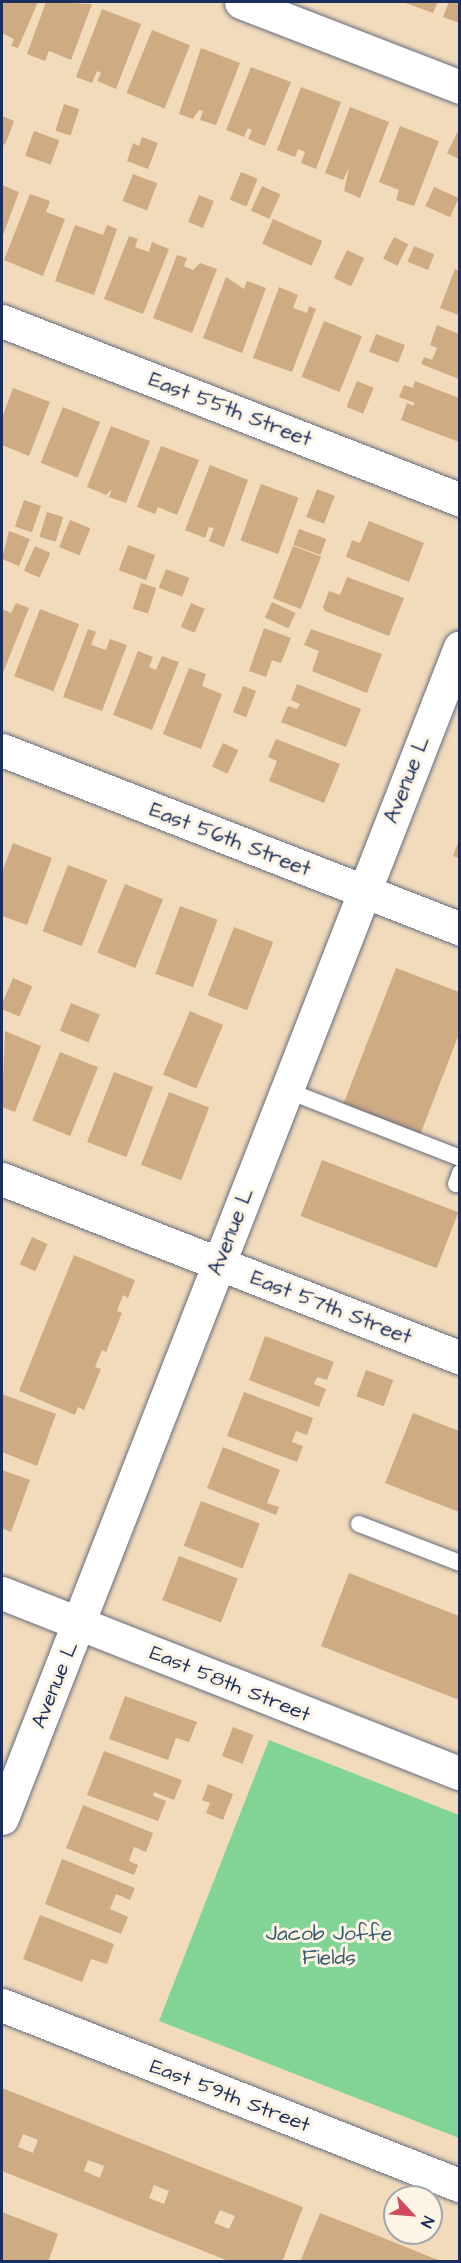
<!DOCTYPE html>
<html>
<head>
<meta charset="utf-8">
<style>
  body { margin:0 }
  #map { position:relative; width:461px; height:2263px; overflow:hidden; background:#f1dbbb; font-family:"Architects Daughter",sans-serif }
  div>[style] { position:absolute }
  [style*='--x'] { left:calc(var(--x)*1px); top:calc(var(--y)*1px); width:calc(var(--w)*1px); rotate:calc(var(--a)*1deg) }
  .green>* { inset:0; background:#81d496 }
  .building>* { inset:0; background:#ceab83; transform-origin:0 0 }
  .roads { filter:drop-shadow(0 0 2px #666b7f) drop-shadow(0 0 2px #666b7f) }
  .lane>* { height:16px; margin:-8px; padding:0 8px; transform-origin:8px; border-radius:8px; background:#fff }
  .street>* { height:33px; margin:-16.5px; padding:0 16.5px; transform-origin:16.5px; border-radius:16.5px; background:#fff }
  span { translate:-50% -50%; white-space:nowrap; text-align:center; line-height:1.15; -webkit-text-stroke:6px #fcf5e5; paint-order:stroke }
  .street-label { font-size:21px; color:#1b2f5e }
  .park-label { font-size:21px; color:#34586c }
  .frame { position:absolute; inset:0; border:3px solid #1b2f5e; pointer-events:none }
  .north { position:absolute; left:383px; top:2185px; width:60px; height:60px; box-sizing:border-box; background:#fcf5e5; border:2px solid #a2a6af; border-radius:50%; rotate:116deg; font-size:16px; font-weight:700; line-height:24px; text-align:center; color:#1b2f5e }
  .north::after { content:''; display:block; margin:auto; width:21px; height:27px; background:#d1495b; clip-path:polygon(50% 0,100% 100%,50% 72%,0 100%) }
</style>
</head>
<body>
<div id="map">
  <div class="green">
    <div style="clip-path:polygon(269px 1740px,459px 1815px,459px 2138px,159px 2021px)"></div>
  </div>
  <div class="building">
    <div style="clip-path:polygon(2px 2px,38px 2px,18px 48px,11px 46px,14px 39px,2px 33px)"></div>
    <div style="clip-path:polygon(46px 2px,92px 4px,71px 60px,49px 51px,45px 61px,27px 54px)"></div>
    <div style="clip-path:polygon(403px 2px,438px 2px,433px 13px)"></div>
    <div style="clip-path:polygon(449px 2px,459px 2px,459px 23px,443px 17px)"></div>
    <div style="clip-path:polygon(102px 9px,141px 24px,116px 89px,97px 81px,101px 73px,97px 71px,92px 83px,76px 77px)"></div>
    <div style="left:152px;top:30px;width:41px;height:68px;rotate:22deg"></div>
    <div style="clip-path:polygon(201px 48px,240px 63px,216px 125px,200px 120px,203px 111px,199px 110px,193px 119px,179px 114px)"></div>
    <div style="clip-path:polygon(251px 67px,291px 82px,265px 146px,248px 139px,252px 130px,248px 128px,244px 137px,226px 130px)"></div>
    <div style="clip-path:polygon(301px 87px,341px 102px,316px 169px,301px 163px,305px 152px,298px 149px,295px 157px,277px 150px)"></div>
    <div style="left:64px;top:104px;width:16px;height:28px;rotate:18deg"></div>
    <div style="clip-path:polygon(350px 107px,389px 122px,360px 198px,344px 191px,349px 168px,343px 180px,325px 173px)"></div>
    <div style="clip-path:polygon(2px 116px,14px 121px,5px 145px,2px 143px)"></div>
    <div style="clip-path:polygon(400px 126px,439px 141px,414px 206px,396px 200px,399px 190px,379px 182px)"></div>
    <div style="left:34px;top:131px;width:27px;height:26px;rotate:20deg"></div>
    <div style="clip-path:polygon(458px 131px,459px 131px,459px 159px,447px 153px)"></div>
    <div style="clip-path:polygon(142px 137px,158px 143px,148px 169px,127px 161px,133px 143px,139px 146px)"></div>
    <div style="left:241px;top:172px;width:18px;height:30px;rotate:22deg"></div>
    <div style="left:133px;top:174px;width:26px;height:29px;rotate:21deg"></div>
    <div style="clip-path:polygon(2px 185px,19px 192px,2px 238px)"></div>
    <div style="left:262px;top:186px;width:20px;height:27px;rotate:24deg"></div>
    <div style="left:434px;top:187px;width:27px;height:21px;rotate:24deg"></div>
    <div style="clip-path:polygon(30px 194px,50px 201px,46px 212px,65px 219px,43px 276px,4px 260px)"></div>
    <div style="left:199px;top:195px;width:16px;height:29px;rotate:22deg"></div>
    <div style="left:273px;top:219px;width:54px;height:27px;rotate:24deg"></div>
    <div style="clip-path:polygon(75px 225px,103px 235px,107px 225px,117px 229px,94px 295px,55px 281px)"></div>
    <div style="clip-path:polygon(129px 236px,138px 239px,135px 247px,149px 252px,152px 242px,169px 249px,143px 314px,104px 299px)"></div>
    <div style="left:394px;top:237px;width:16px;height:24px;rotate:27deg"></div>
    <div style="left:414px;top:246px;width:22px;height:17px;rotate:22deg"></div>
    <div style="left:347px;top:250px;width:19px;height:31px;rotate:25deg"></div>
    <div style="clip-path:polygon(177px 255px,187px 258px,184px 266px,193px 270px,200px 263px,217px 269px,192px 333px,153px 318px)"></div>
    <div style="clip-path:polygon(455px 269px,459px 271px,459px 315px,440px 308px)"></div>
    <div style="clip-path:polygon(226px 277px,244px 289px,247px 281px,266px 288px,242px 353px,203px 338px)"></div>
    <div style="clip-path:polygon(279px 287px,298px 295px,293px 308px,307px 313px,309px 306px,316px 309px,292px 372px,253px 358px)"></div>
    <div style="left:324px;top:321px;width:41px;height:60px;rotate:22deg"></div>
    <div style="clip-path:polygon(437px 325px,459px 334px,459px 379px,421px 364px,424px 357px,432px 360px,437px 348px,430px 345px)"></div>
    <div style="left:376px;top:334px;width:31px;height:19px;rotate:21deg"></div>
    <div style="left:357px;top:381px;width:18px;height:28px;rotate:22deg"></div>
    <div style="clip-path:polygon(415px 381px,459px 398px,459px 442px,401px 420px,407px 403px,413px 406px,415px 403px,399px 397px,404px 385px,413px 388px)"></div>
    <div style="clip-path:polygon(13px 388px,50px 402px,29px 456px,2px 445px,2px 418px)"></div>
    <div style="left:63px;top:407px;width:40px;height:60px;rotate:22deg"></div>
    <div style="clip-path:polygon(111px 426px,150px 441px,126px 503px,109px 497px,112px 489px,106px 495px,87px 487px)"></div>
    <div style="clip-path:polygon(161px 446px,199px 460px,177px 515px,158px 507px,155px 514px,137px 507px)"></div>
    <div style="clip-path:polygon(210px 465px,248px 480px,224px 547px,209px 541px,214px 528px,209px 527px,205px 538px,185px 530px)"></div>
    <div style="left:261px;top:484px;width:40px;height:60px;rotate:20deg"></div>
    <div style="left:317px;top:489px;width:19px;height:30px;rotate:21deg"></div>
    <div style="left:24px;top:500px;width:18px;height:28px;rotate:19deg"></div>
    <div style="left:47px;top:512px;width:17px;height:26px;rotate:17deg"></div>
    <div style="left:70px;top:520px;width:22px;height:29px;rotate:22deg"></div>
    <div style="clip-path:polygon(369px 521px,424px 543px,409px 582px,346px 557px,352px 540px,360px 543px)"></div>
    <div style="left:299px;top:529px;width:29px;height:17px;rotate:20deg"></div>
    <div style="clip-path:polygon(9px 531px,30px 539px,19px 566px,2px 559px)"></div>
    <div style="left:128px;top:545px;width:29px;height:27px;rotate:20deg"></div>
    <div style="left:35px;top:546px;width:17px;height:27px;rotate:24deg"></div>
    <div style="left:293px;top:546px;width:30px;height:56px;rotate:21deg"></div>
    <div style="left:166px;top:569px;width:25px;height:20px;rotate:21deg"></div>
    <div style="clip-path:polygon(347px 577px,404px 598px,389px 636px,325px 611px,323px 607px,329px 591px,340px 595px)"></div>
    <div style="left:141px;top:583px;width:16px;height:27px;rotate:18deg"></div>
    <div style="left:272px;top:602px;width:26px;height:17px;rotate:25deg"></div>
    <div style="clip-path:polygon(16px 603px,29px 608px,2px 675px,2px 609px,11px 613px)"></div>
    <div style="left:191px;top:603px;width:15px;height:26px;rotate:23deg"></div>
    <div style="left:40px;top:609px;width:42px;height:72px;rotate:21deg"></div>
    <div style="clip-path:polygon(264px 628px,291px 638px,281px 663px,272px 660px,266px 677px,249px 671px)"></div>
    <div style="clip-path:polygon(88px 629px,96px 632px,91px 645px,106px 650px,110px 639px,127px 645px,102px 711px,63px 697px)"></div>
    <div style="clip-path:polygon(311px 629px,382px 654px,367px 693px,312px 671px,319px 651px,304px 645px)"></div>
    <div style="clip-path:polygon(138px 651px,153px 657px,149px 667px,156px 670px,162px 656px,179px 662px,152px 730px,113px 715px)"></div>
    <div style="clip-path:polygon(189px 668px,206px 674px,202px 686px,222px 694px,201px 749px,163px 734px)"></div>
    <div style="clip-path:polygon(297px 684px,361px 709px,346px 747px,281px 722px,288px 706px,297px 709px,300px 704px,291px 700px)"></div>
    <div style="left:243px;top:686px;width:14px;height:28px;rotate:21deg"></div>
    <div style="clip-path:polygon(276px 739px,340px 764px,324px 803px,269px 781px,277px 761px,268px 757px)"></div>
    <div style="left:223px;top:743px;width:17px;height:26px;rotate:25deg"></div>
    <div style="clip-path:polygon(459px 840px,459px 858px,453px 856px)"></div>
    <div style="clip-path:polygon(13px 843px,52px 858px,27px 925px,2px 916px,2px 872px)"></div>
    <div style="left:68px;top:865px;width:42px;height:71px;rotate:21deg"></div>
    <div style="left:125px;top:884px;width:41px;height:74px;rotate:22deg"></div>
    <div style="left:180px;top:906px;width:40px;height:72px;rotate:20deg"></div>
    <div style="left:234px;top:927px;width:42px;height:73px;rotate:21deg"></div>
    <div style="clip-path:polygon(396px 968px,459px 992px,459px 1034px,420px 1135px,343px 1105px)"></div>
    <div style="left:13px;top:978px;width:21px;height:33px;rotate:23deg"></div>
    <div style="left:71px;top:1003px;width:31px;height:30px;rotate:22deg"></div>
    <div style="left:190px;top:1011px;width:36px;height:69px;rotate:23deg"></div>
    <div style="clip-path:polygon(5px 1031px,41px 1046px,15px 1112px,2px 1107px)"></div>
    <div style="left:60px;top:1052px;width:41px;height:74px;rotate:22deg"></div>
    <div style="left:114px;top:1072px;width:42px;height:75px;rotate:21deg"></div>
    <div style="left:169px;top:1092px;width:43px;height:78px;rotate:21deg"></div>
    <div style="left:322px;top:1160px;width:146px;height:60px;rotate:21deg"></div>
    <div style="left:32px;top:1237px;width:17px;height:30px;rotate:24deg"></div>
    <div style="clip-path:polygon(74px 1255px,135px 1280px,128px 1298px,123px 1295px,117px 1311px,122px 1313px,106px 1352px,102px 1350px,95px 1367px,101px 1369px,84px 1410px,78px 1407px,75px 1415px,19px 1391px)"></div>
    <div style="clip-path:polygon(265px 1336px,334px 1362px,327px 1380px,317px 1377px,314px 1384px,326px 1389px,319px 1407px,249px 1380px)"></div>
    <div style="left:366px;top:1370px;width:29px;height:28px;rotate:20deg"></div>
    <div style="clip-path:polygon(244px 1392px,313px 1418px,307px 1435px,296px 1431px,292px 1442px,303px 1446px,297px 1462px,227px 1436px)"></div>
    <div style="clip-path:polygon(2px 1394px,56px 1414px,37px 1466px,2px 1452px)"></div>
    <div style="clip-path:polygon(413px 1413px,459px 1431px,459px 1512px,385px 1483px)"></div>
    <div style="clip-path:polygon(223px 1447px,280px 1470px,267px 1503px,279px 1507px,276px 1515px,207px 1488px)"></div>
    <div style="clip-path:polygon(2px 1470px,30px 1480px,11px 1532px,2px 1528px)"></div>
    <div style="left:201px;top:1501px;width:63px;height:48px;rotate:21deg"></div>
    <div style="left:179px;top:1556px;width:63px;height:47px;rotate:21deg"></div>
    <div style="clip-path:polygon(349px 1573px,459px 1616px,459px 1700px,321px 1646px)"></div>
    <div style="clip-path:polygon(125px 1696px,197px 1722px,189px 1742px,176px 1738px,168px 1760px,109px 1739px)"></div>
    <div style="left:233px;top:1727px;width:22px;height:31px;rotate:21deg"></div>
    <div style="clip-path:polygon(104px 1751px,182px 1780px,174px 1800px,154px 1792px,153px 1796px,166px 1801px,158px 1821px,87px 1795px)"></div>
    <div style="clip-path:polygon(208px 1784px,233px 1794px,223px 1820px,206px 1813px,210px 1803px,202px 1800px)"></div>
    <div style="clip-path:polygon(83px 1805px,153px 1833px,146px 1852px,134px 1847px,129px 1861px,138px 1865px,134px 1875px,66px 1848px)"></div>
    <div style="clip-path:polygon(62px 1859px,135px 1888px,130px 1900px,116px 1894px,110px 1909px,128px 1917px,121px 1934px,45px 1904px)"></div>
    <div style="clip-path:polygon(40px 1915px,114px 1944px,107px 1964px,91px 1959px,82px 1982px,23px 1959px)"></div>
    <div style="clip-path:polygon(evenodd,2px 2088px,303px 2207px,282px 2262px,231px 2262px,2px 2171px,2px 2088px,23px 2134px,38px 2140px,33px 2153px,18px 2147px,23px 2134px,2px 2088px,88px 2160px,104px 2166px,100px 2178px,84px 2171px,88px 2160px,2px 2088px,154px 2185px,169px 2191px,164px 2204px,149px 2198px,154px 2185px,2px 2088px,220px 2210px,235px 2216px,229px 2229px,214px 2223px,220px 2210px)"></div>
    <div style="clip-path:polygon(2px 2212px,58px 2234px,48px 2262px,2px 2262px)"></div>
    <div style="clip-path:polygon(320px 2213px,351px 2225px,443px 2262px,300px 2262px)"></div>
  </div>
  <div class="roads">
    <div class="lane">
      <div style="--x:286;--y:1090;--w:187;--a:21.3"></div>
      <div style="--x:456;--y:1184;--w:12;--a:-70"></div>
      <div style="--x:359;--y:1524;--w:108;--a:21.1"></div>
    </div>
    <div class="street">
      <div style="--x:241;--y:2;--w:235;--a:21.2"></div>
      <div style="--x:2;--y:321;--w:492;--a:21.3"></div>
      <div style="--x:2;--y:750;--w:492;--a:21.3"></div>
      <div style="--x:2;--y:1179;--w:492;--a:21.3"></div>
      <div style="--x:2;--y:1593;--w:492;--a:21.5"></div>
      <div style="--x:2;--y:1818;--w:1257;--a:-68.64"></div>
      <div style="--x:2;--y:2005;--w:492;--a:21.5"></div>
    </div>
  </div>
  <div class="street-label">
    <span style="left:230px;top:410px;rotate:21deg">East 55th Street</span>
    <span style="left:407px;top:780px;rotate:-69deg">Avenue L</span>
    <span style="left:230px;top:840px;rotate:21deg">East 56th Street</span>
    <span style="left:231px;top:1232px;rotate:-69deg">Avenue L</span>
    <span style="left:331px;top:1308px;rotate:21deg">East 57th Street</span>
    <span style="left:230px;top:1684px;rotate:22deg">East 58th Street</span>
    <span style="left:55px;top:1685px;rotate:-68deg">Avenue L</span>
    <span style="left:230px;top:2096px;rotate:21deg">East 59th Street</span>
  </div>
  <div class="park-label">
    <span style="left:329px;top:1946px">Jacob Joffe<br>Fields</span>
  </div>
  <div class="frame"></div>
  <div class="north">N</div>
</div>
</body>
</html>
